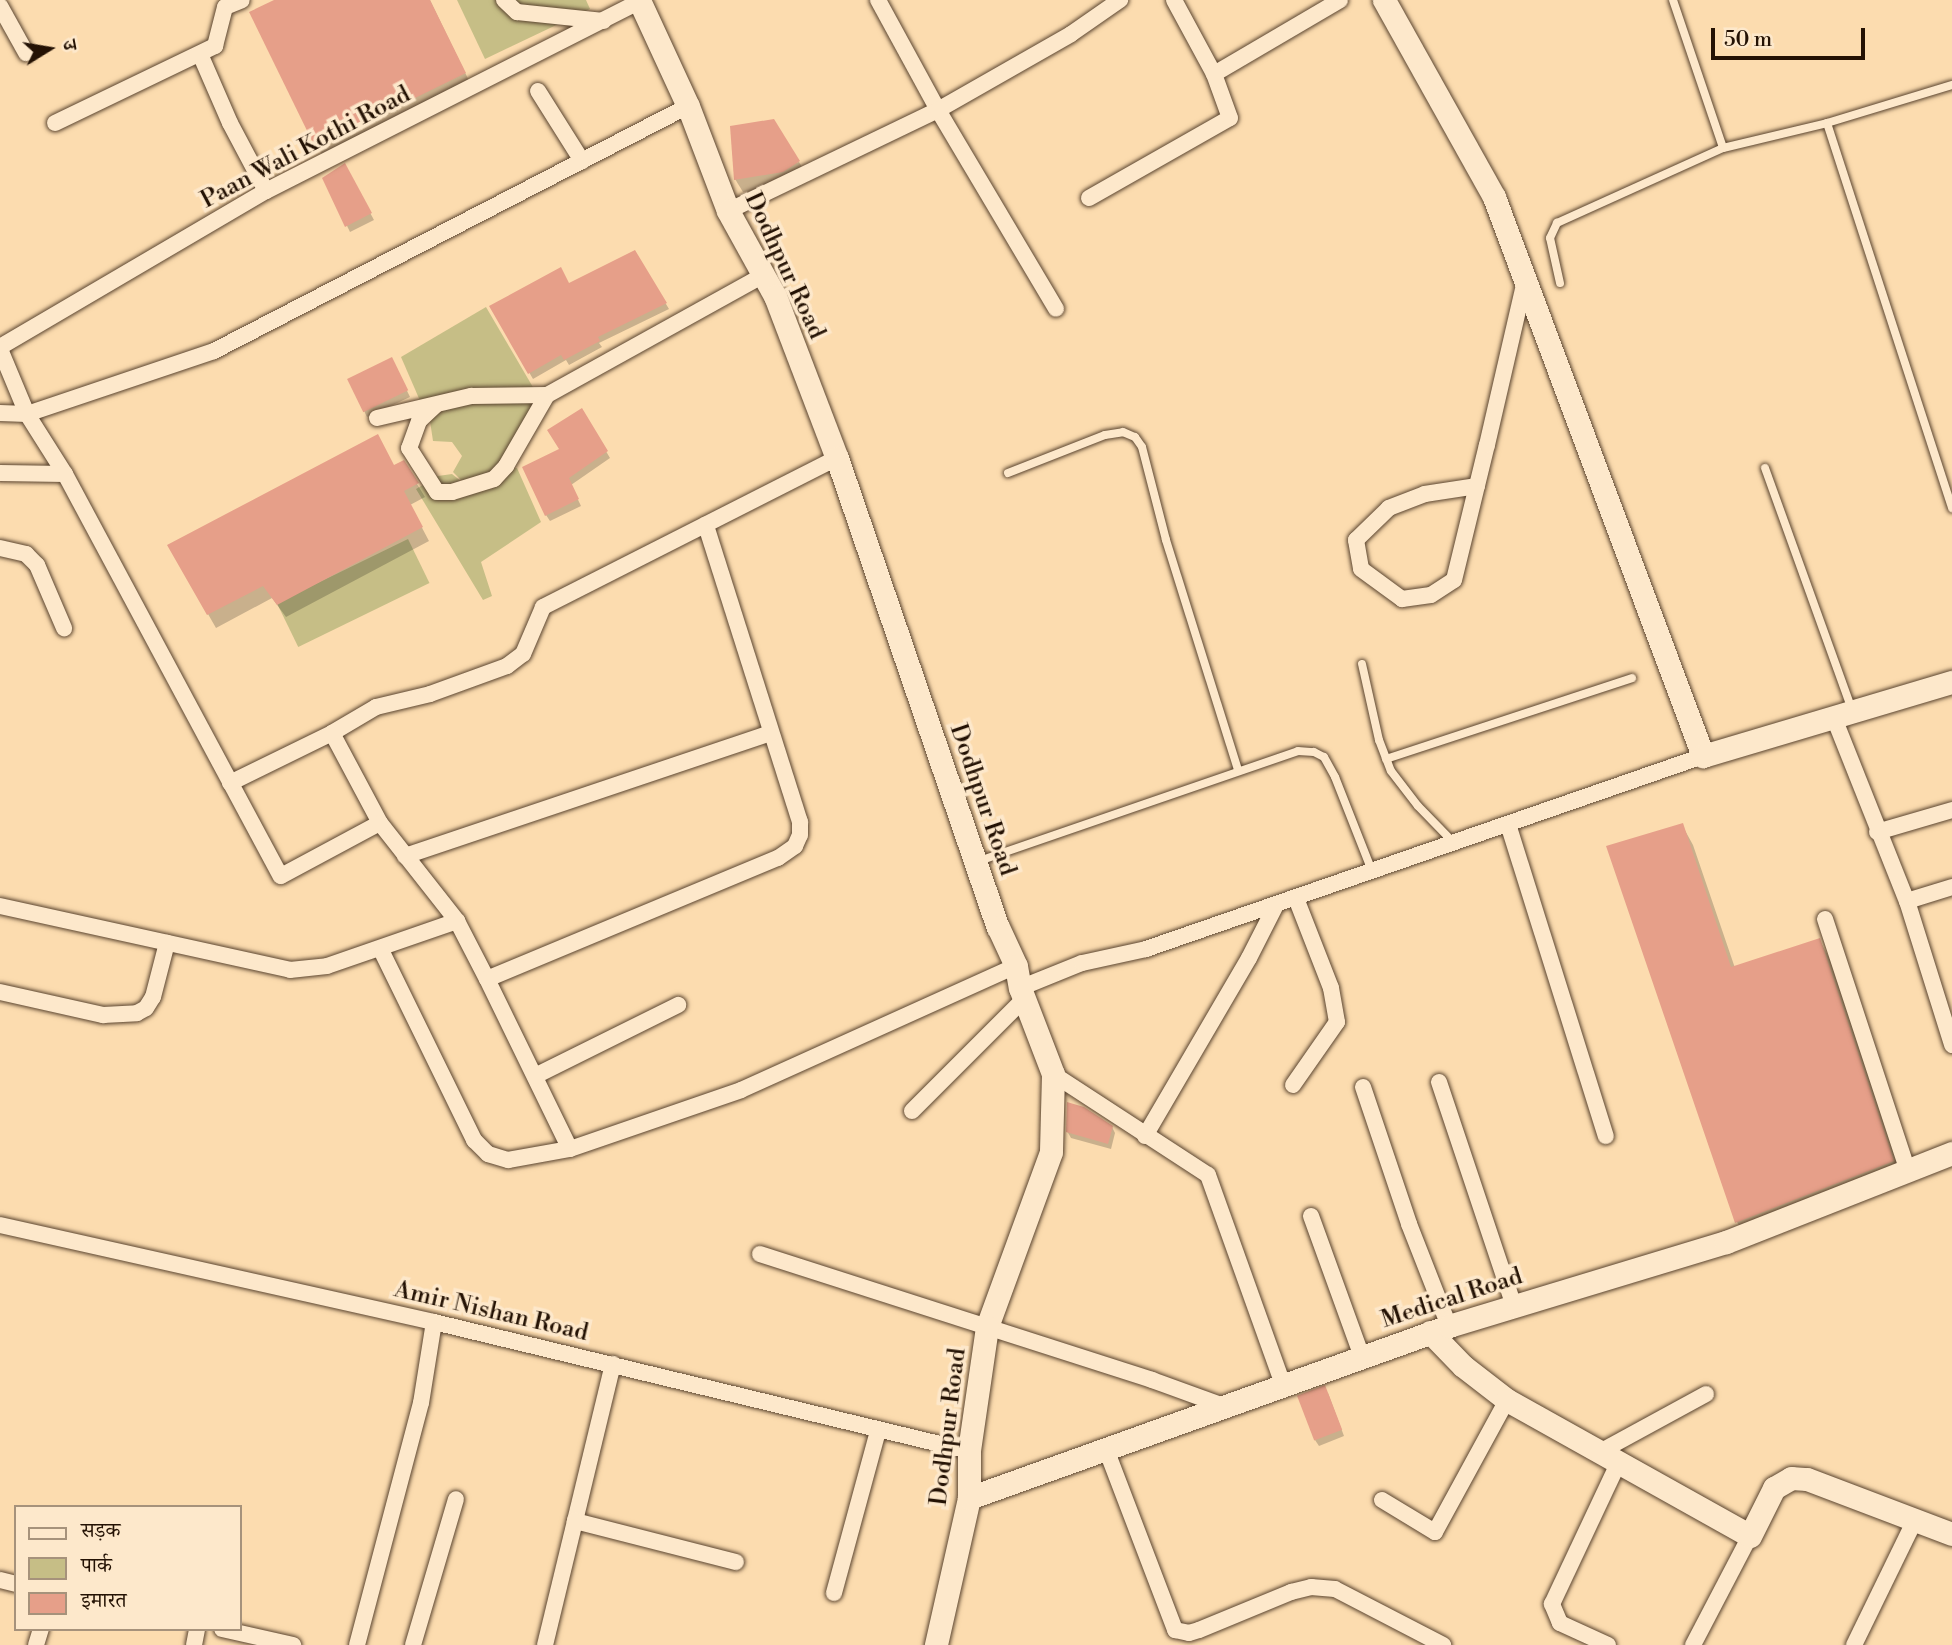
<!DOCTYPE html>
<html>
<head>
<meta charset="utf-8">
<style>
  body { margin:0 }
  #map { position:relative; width:1952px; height:1645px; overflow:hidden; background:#fcdcaf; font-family:"Libre Bodoni","Noto Serif Devanagari",serif }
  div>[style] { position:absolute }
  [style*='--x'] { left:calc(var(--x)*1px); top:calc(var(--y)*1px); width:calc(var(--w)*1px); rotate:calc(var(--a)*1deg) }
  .green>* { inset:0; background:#c6be86; transform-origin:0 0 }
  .shadow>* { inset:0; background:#0003 }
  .building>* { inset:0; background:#e69f89; transform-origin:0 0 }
  .roads { filter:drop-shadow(0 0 2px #5a442f) drop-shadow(0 0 2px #5a442f) }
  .lane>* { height:8px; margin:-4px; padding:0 4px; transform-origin:4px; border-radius:4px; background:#fde8cb }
  .street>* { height:16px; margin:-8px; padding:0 8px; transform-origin:8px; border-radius:8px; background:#fde8cb }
  .secondary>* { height:23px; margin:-11.5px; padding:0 11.5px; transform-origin:11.5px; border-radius:11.5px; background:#fde8cb }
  span { translate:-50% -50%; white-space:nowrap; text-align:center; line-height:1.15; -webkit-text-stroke:7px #fde8cb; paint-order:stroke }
  .street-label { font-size:24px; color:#241204 }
  .legend { position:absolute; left:14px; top:1505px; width:228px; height:126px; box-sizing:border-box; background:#fde8cb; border:2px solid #a6927b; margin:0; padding:9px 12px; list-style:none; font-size:21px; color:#241204 }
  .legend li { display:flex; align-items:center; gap:14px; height:35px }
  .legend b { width:35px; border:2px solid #a6927b }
  .north { position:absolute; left:14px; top:14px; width:70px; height:70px; -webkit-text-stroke:5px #fde8cb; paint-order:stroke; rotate:79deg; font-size:19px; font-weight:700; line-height:28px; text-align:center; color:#241204 }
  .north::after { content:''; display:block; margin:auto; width:24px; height:32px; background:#241204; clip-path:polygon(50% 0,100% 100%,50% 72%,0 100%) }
  .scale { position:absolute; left:1711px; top:28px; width:154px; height:32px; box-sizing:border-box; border:4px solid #241204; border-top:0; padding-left:9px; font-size:21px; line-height:24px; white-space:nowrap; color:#241204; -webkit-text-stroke:5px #fde8cb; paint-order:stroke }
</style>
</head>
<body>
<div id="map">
  <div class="green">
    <div style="clip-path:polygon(457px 0,586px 0,590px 9px,485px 59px)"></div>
    <div style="clip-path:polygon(486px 307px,534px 389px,421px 403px,401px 357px)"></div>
    <div style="clip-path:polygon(469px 403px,537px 403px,507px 469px,517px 468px,541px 522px,481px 562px,492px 596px,483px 600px,416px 489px,438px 476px,452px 474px,466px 485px,453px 472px,462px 456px,452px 442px,433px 441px,430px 421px,444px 408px)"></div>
    <div style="left:408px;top:539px;width:49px;height:146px;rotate:64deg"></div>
  </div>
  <div class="shadow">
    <div style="clip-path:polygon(278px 0,430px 0,472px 87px,324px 159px,251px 13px)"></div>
    <div style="clip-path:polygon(799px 162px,807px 175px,791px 185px,743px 192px,735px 179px)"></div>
    <div style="clip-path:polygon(344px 165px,374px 220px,350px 232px,324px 178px)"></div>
    <div style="clip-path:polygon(635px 253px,669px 309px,599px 343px,602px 347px,569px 365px,566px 360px,533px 379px,491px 307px,569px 285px)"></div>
    <div style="clip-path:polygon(395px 366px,410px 397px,367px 417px,349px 380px)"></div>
    <div style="clip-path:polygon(582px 411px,610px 458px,571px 485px,581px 506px,550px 521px,546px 515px,561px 450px)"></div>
    <div style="clip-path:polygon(393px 467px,417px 484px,425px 497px,410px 505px,429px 541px,286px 617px,272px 598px,216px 628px,169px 546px)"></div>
    <div style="clip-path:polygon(1682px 825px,1693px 845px,1735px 968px,1820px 941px,1831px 961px,1904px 1181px,1749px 1242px,1737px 1222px,1608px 847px)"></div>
    <div style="clip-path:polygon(1112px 1127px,1115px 1133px,1111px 1149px,1071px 1138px,1067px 1131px)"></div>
    <div style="clip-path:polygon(1328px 1393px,1344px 1436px,1319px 1446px,1315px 1440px)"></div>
  </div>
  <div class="building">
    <div style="clip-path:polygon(274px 0,430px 0,466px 73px,315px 147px,249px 12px)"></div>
    <div style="clip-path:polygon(774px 119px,800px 161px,783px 172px,734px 180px,730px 126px)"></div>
    <div style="clip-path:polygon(345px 163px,372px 213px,345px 227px,322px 178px)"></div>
    <div style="clip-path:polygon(635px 250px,667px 303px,598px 337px,600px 341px,564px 360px,561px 355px,528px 374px,489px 306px,561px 267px,569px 283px)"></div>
    <div style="left:392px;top:357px;width:37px;height:50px;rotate:64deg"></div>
    <div style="clip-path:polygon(582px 408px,608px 451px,569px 478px,579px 499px,545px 516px,522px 467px,559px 449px,547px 430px)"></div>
    <div style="clip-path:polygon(378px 434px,394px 465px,404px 460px,419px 483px,404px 491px,423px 527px,277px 605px,263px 586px,207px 615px,167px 545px)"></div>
    <div style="clip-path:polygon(1683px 823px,1731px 967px,1820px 938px,1894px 1161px,1735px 1223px,1606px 846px)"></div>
    <div style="clip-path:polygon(1067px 1102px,1084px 1107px,1113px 1126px,1108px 1144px,1066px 1132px)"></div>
    <div style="left:1325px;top:1385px;width:48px;height:30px;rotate:69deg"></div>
  </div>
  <div class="roads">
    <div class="lane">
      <div style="--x:1673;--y:0;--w:156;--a:71.3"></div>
      <div style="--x:1827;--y:123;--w:405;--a:72"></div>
      <div style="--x:1560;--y:283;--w:46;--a:-102.5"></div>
      <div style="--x:1550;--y:238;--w:17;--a:-65"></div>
      <div style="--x:1557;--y:223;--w:182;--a:-24.3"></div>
      <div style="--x:1723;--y:148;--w:107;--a:-13.5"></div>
      <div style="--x:1827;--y:123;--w:131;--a:-16.9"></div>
      <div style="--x:1765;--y:468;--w:257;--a:70.2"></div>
      <div style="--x:1008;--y:473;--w:104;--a:-21.4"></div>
      <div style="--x:1105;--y:435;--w:18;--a:-9"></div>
      <div style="--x:1123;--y:432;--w:13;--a:23"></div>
      <div style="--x:1135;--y:437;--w:12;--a:55"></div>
      <div style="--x:1142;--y:447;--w:96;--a:75.5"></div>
      <div style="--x:1166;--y:540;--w:241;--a:72.6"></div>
      <div style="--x:1362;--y:664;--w:78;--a:77.4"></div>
      <div style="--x:1379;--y:740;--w:33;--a:69"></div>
      <div style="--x:1391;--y:771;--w:44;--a:52.4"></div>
      <div style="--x:1418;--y:806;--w:52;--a:45.8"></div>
      <div style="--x:1386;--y:759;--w:259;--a:-18.2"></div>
      <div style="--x:979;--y:861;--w:337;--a:-19"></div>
      <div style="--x:1298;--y:751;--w:16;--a:4"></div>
      <div style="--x:1314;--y:752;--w:11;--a:27"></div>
      <div style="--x:1324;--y:757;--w:23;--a:61"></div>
      <div style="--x:1335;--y:777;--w:101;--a:68.5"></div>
    </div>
    <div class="street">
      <div style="--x:504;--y:0;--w:18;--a:43"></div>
      <div style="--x:517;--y:12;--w:87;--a:5.9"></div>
      <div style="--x:878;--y:0;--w:125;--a:61.4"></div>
      <div style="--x:938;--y:110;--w:231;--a:59.3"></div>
      <div style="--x:0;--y:6;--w:54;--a:61"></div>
      <div style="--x:200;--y:54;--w:75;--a:66.5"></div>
      <div style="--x:230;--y:123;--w:77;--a:62.1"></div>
      <div style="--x:1214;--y:74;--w:146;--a:-30.4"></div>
      <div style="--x:538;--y:91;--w:83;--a:57.8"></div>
      <div style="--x:55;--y:123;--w:178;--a:-25.7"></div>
      <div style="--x:215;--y:46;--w:40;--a:-75.6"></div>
      <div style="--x:225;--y:7;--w:18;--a:-22"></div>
      <div style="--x:1089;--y:198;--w:162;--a:-29.6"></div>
      <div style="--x:1230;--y:118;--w:47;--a:-110"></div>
      <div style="--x:1214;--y:74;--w:84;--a:-118.4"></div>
      <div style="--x:728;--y:211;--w:233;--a:-25.7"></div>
      <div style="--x:938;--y:110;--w:153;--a:-29.7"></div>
      <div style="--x:1071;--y:34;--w:60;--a:-34.8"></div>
      <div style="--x:0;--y:347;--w:308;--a:-30.4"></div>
      <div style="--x:266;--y:191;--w:418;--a:-26.9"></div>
      <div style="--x:0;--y:349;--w:70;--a:67.4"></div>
      <div style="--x:27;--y:414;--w:71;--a:57.7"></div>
      <div style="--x:65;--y:474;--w:456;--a:61.8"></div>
      <div style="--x:281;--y:876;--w:112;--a:-28.2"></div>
      <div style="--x:436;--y:405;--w:23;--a:137"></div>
      <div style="--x:419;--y:421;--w:29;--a:110"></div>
      <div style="--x:409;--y:448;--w:52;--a:57.5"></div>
      <div style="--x:437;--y:492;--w:15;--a:0"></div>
      <div style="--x:452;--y:492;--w:44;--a:-17.2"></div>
      <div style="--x:494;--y:479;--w:18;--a:-47"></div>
      <div style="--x:506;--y:466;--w:82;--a:-60"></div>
      <div style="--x:0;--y:413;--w:27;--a:2"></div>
      <div style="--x:27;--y:414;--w:197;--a:-18.6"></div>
      <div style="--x:214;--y:351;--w:534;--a:-27.33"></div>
      <div style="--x:377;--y:418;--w:97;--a:-13.2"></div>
      <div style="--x:471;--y:396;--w:76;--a:-0.8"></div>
      <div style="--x:547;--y:395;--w:249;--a:-29"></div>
      <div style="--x:0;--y:473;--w:65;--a:0.9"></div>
      <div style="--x:1477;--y:486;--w:53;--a:171.3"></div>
      <div style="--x:1425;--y:494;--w:39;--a:159"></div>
      <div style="--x:1389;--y:508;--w:46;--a:135.9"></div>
      <div style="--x:1356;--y:540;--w:29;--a:80"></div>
      <div style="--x:1361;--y:569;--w:51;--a:36.2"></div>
      <div style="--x:1402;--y:599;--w:29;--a:-8"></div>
      <div style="--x:1431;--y:595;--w:27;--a:-33"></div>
      <div style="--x:1454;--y:580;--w:139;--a:-76.3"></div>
      <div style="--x:1487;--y:445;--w:168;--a:-77"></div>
      <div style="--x:0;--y:548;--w:27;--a:13"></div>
      <div style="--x:26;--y:554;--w:16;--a:45"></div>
      <div style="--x:37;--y:565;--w:69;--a:66.8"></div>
      <div style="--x:1834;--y:718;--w:197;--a:68.3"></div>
      <div style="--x:1907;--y:901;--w:151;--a:72.6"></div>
      <div style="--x:332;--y:733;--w:102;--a:61.9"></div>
      <div style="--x:380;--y:823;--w:125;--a:51.8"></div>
      <div style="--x:457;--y:921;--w:65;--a:62.7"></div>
      <div style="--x:487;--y:979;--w:315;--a:-22.6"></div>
      <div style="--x:778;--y:858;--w:21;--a:-35"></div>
      <div style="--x:795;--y:846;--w:12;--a:-66"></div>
      <div style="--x:800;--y:835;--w:13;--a:-90"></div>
      <div style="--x:800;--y:822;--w:312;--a:-107.6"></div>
      <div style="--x:230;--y:783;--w:114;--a:-26.1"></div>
      <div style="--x:332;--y:733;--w:51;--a:-30.6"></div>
      <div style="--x:376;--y:707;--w:56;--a:-13.5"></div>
      <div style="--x:430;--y:694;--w:82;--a:-20"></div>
      <div style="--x:507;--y:666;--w:20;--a:-37"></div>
      <div style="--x:523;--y:654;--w:51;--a:-66.9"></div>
      <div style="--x:543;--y:607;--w:330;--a:-26.9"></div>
      <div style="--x:1508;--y:824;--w:327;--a:72.6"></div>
      <div style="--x:1877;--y:832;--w:78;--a:-16.3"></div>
      <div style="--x:405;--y:856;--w:386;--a:-18.6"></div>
      <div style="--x:1907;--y:901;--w:47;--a:-17.3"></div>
      <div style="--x:0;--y:906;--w:297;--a:12.4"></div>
      <div style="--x:290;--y:970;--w:37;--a:-6"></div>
      <div style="--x:327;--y:966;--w:138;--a:-19.1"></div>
      <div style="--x:1825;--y:919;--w:265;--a:71.8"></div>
      <div style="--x:381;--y:950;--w:212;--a:63.9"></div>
      <div style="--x:474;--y:1140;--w:20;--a:45"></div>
      <div style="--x:488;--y:1154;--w:21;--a:17"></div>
      <div style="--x:508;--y:1160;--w:63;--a:-10.1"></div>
      <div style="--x:570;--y:1149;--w:181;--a:-19"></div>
      <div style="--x:741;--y:1090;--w:302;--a:-24.3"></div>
      <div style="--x:487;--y:979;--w:189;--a:64"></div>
      <div style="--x:1020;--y:988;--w:67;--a:-22"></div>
      <div style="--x:1082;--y:963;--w:66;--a:-12.3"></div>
      <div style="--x:1146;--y:949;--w:589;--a:-19.11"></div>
      <div style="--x:0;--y:992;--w:106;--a:12.6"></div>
      <div style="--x:103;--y:1015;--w:34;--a:-3"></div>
      <div style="--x:137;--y:1013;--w:10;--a:-29"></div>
      <div style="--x:146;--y:1008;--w:13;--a:-58"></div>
      <div style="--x:153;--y:997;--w:56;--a:-75.5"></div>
      <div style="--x:1053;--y:1074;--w:185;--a:33.1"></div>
      <div style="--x:1208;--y:1175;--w:222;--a:70.3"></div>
      <div style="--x:535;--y:1076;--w:160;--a:-26.4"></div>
      <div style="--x:1439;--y:1082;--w:236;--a:71.5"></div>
      <div style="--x:1293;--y:1085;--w:77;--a:-55.1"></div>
      <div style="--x:1337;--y:1022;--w:35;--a:-100"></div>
      <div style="--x:1331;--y:988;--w:97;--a:-111.3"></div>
      <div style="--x:1363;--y:1087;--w:145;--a:71.4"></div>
      <div style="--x:1409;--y:1224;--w:110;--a:68.6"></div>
      <div style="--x:912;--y:1111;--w:158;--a:-45"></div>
      <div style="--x:1145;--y:1136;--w:206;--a:-59.7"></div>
      <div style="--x:1249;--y:958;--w:59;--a:-63"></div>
      <div style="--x:1311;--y:1216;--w:150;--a:70.1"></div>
      <div style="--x:0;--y:1225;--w:445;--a:12.6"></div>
      <div style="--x:434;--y:1322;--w:550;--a:13.56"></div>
      <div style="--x:760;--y:1254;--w:412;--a:17.8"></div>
      <div style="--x:1152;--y:1380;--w:77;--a:19.9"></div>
      <div style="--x:613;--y:1364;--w:162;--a:103.6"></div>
      <div style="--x:575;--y:1521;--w:166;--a:14.3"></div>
      <div style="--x:1106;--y:1449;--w:194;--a:69.1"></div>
      <div style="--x:1175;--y:1630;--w:14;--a:12"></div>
      <div style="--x:1189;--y:1633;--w:10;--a:-17"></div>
      <div style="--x:1199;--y:1630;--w:100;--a:-22.4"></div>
      <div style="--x:1291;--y:1592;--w:21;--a:-14"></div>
      <div style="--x:1311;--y:1587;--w:24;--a:5"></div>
      <div style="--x:1335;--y:1589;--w:122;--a:27.4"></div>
      <div style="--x:1598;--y:1453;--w:123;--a:-28.6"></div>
      <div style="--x:1382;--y:1500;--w:62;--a:31.1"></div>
      <div style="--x:1435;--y:1532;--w:150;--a:-61.4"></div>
      <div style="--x:0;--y:1580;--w:16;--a:14"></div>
      <div style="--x:834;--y:1593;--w:168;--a:-74.8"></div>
      <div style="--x:222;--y:1629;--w:73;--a:12.7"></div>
      <div style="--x:36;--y:1645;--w:17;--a:-73"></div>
      <div style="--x:194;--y:1645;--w:16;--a:-79"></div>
      <div style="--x:357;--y:1645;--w:250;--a:-75.2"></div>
      <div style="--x:421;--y:1403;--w:82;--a:-80.9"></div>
      <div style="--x:413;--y:1645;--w:152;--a:-73.6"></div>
      <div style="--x:545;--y:1645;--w:128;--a:-76.4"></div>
      <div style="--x:1608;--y:1645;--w:53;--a:-155.4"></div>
      <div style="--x:1560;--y:1623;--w:21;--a:-113"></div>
      <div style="--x:1552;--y:1604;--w:155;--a:-64.8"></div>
      <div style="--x:1693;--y:1645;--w:123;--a:-62.4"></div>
      <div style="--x:1854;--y:1645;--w:139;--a:-64"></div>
    </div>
    <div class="secondary">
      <div style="--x:639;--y:0;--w:117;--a:65.2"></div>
      <div style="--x:688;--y:106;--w:112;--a:69.1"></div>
      <div style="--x:728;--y:211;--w:97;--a:61.1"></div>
      <div style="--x:775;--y:296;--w:173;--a:69.1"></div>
      <div style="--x:837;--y:458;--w:496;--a:71.1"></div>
      <div style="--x:998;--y:927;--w:43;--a:65.2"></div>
      <div style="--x:1016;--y:966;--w:22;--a:80"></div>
      <div style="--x:1020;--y:988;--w:92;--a:69"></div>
      <div style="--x:1053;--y:1074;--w:78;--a:91.5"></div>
      <div style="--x:1051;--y:1152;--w:186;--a:110.1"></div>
      <div style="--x:987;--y:1327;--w:125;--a:98.3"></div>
      <div style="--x:969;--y:1451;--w:47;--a:90"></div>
      <div style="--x:969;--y:1498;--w:151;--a:102.7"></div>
      <div style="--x:1384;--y:0;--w:226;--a:60.8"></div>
      <div style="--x:1494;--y:197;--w:597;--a:69.5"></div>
      <div style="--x:1703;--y:756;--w:260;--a:-16.6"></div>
      <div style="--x:1430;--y:1332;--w:47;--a:45.9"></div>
      <div style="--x:1463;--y:1366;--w:56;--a:37.7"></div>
      <div style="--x:1507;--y:1400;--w:278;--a:29.2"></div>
      <div style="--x:1750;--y:1536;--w:54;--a:-63.4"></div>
      <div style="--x:1774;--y:1488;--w:20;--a:-30"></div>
      <div style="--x:1791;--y:1478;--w:16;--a:4"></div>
      <div style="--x:1807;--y:1479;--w:155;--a:20.8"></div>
      <div style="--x:969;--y:1498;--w:510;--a:-19.71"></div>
      <div style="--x:1449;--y:1326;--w:289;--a:-16.9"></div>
      <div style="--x:1726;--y:1242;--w:243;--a:-21.5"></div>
    </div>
  </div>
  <div class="street-label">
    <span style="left:306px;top:148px;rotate:-28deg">Paan Wali Kothi Road</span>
    <span style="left:784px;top:266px;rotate:65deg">Dodhpur Road</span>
    <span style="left:982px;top:800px;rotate:71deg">Dodhpur Road</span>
    <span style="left:1452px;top:1299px;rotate:-18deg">Medical Road</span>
    <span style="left:491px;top:1312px;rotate:13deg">Amir Nishan Road</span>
    <span style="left:949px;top:1427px;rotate:-83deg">Dodhpur Road</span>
  </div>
  <ul class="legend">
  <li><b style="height:9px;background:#fde8cb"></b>सड़क</li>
  <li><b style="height:19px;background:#c6be86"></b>पार्क</li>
  <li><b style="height:19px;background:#e69f89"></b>इमारत</li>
  </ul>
  <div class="north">उ</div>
  <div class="scale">50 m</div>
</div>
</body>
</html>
